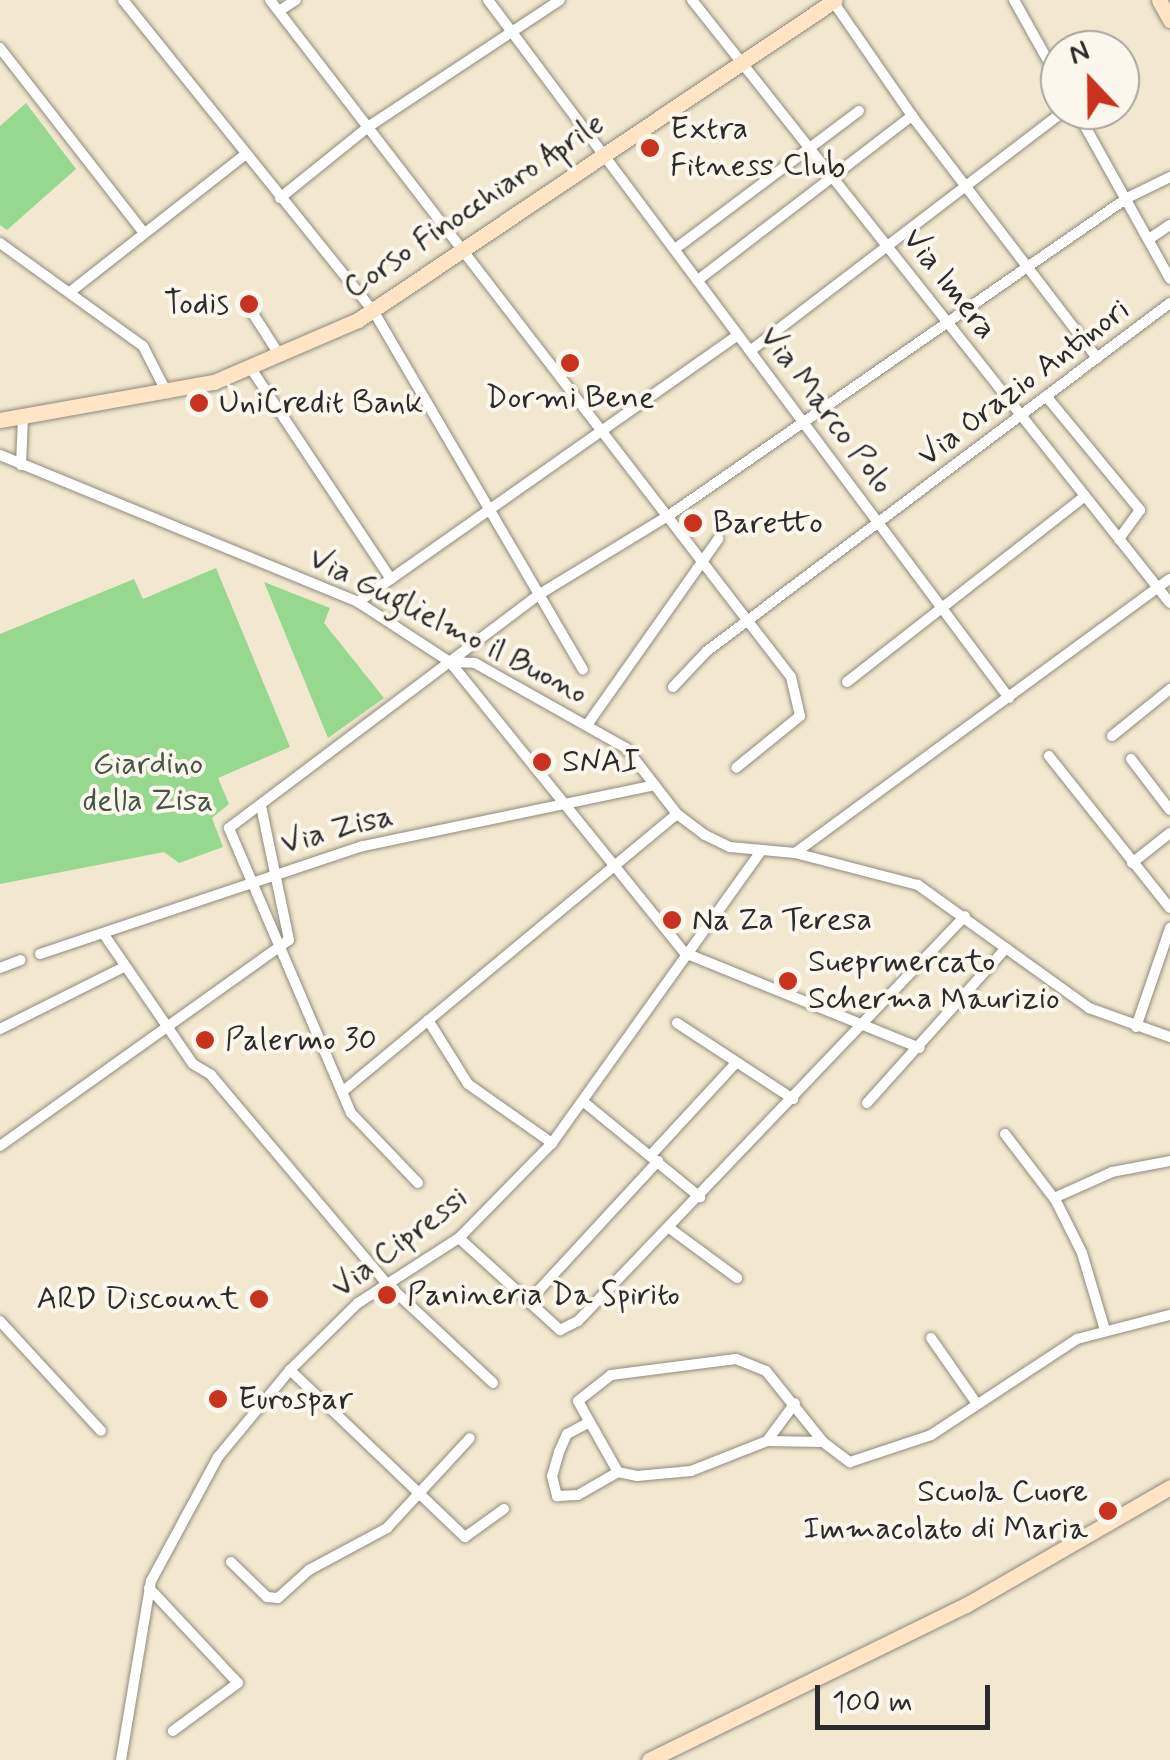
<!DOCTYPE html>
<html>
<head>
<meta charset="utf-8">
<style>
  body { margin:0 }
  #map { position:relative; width:1170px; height:1760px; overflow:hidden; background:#f2e8cf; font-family:Mynerve,sans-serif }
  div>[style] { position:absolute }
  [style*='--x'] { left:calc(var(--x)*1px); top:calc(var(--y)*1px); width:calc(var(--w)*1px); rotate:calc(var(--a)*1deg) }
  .green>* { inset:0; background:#96d890 }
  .roads { filter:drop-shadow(0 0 2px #8e8a7d) drop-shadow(0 0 2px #8e8a7d) }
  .street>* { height:10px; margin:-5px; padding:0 5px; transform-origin:5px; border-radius:5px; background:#fff }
  .secondary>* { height:15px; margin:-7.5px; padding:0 7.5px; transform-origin:7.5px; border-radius:7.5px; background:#ffe4c6 }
  .dots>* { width:28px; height:28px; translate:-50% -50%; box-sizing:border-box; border:5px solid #fbf7ec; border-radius:50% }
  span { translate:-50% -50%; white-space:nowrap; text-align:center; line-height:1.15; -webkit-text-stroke:8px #fbf7ec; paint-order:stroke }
  .poi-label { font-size:32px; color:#2b2b2b }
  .left { translate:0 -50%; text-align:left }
  .right { translate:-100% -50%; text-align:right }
  .street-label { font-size:32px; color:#2b2b2b }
  .park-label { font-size:32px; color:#465644 }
  .north { position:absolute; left:1040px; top:30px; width:100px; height:100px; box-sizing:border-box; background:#fbf7ec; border:2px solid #a8a59f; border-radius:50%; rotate:338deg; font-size:28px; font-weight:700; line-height:40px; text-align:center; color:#2b2b2b }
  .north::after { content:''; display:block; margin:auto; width:35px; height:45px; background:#c8321e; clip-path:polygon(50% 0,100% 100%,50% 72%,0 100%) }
  .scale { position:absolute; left:815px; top:1685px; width:175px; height:45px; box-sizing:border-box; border:5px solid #2b2b2b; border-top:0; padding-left:12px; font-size:30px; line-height:35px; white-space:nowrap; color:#2b2b2b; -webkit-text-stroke:8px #fbf7ec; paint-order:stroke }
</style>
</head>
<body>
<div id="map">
  <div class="green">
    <div style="clip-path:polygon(26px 103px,76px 169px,7px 230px,0 225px,0 126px)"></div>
    <div style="clip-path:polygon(216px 568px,290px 747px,218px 778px,229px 804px,212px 818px,223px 847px,179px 863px,164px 852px,0 884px,0 634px,134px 579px,143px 599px)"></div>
    <div style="clip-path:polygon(264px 582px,330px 608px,324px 623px,384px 698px,328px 738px)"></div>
  </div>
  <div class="roads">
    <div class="street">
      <div style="--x:123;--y:0;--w:400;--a:51.2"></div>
      <div style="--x:374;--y:312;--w:414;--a:59.7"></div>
      <div style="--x:270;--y:0;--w:854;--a:52.42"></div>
      <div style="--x:791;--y:677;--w:40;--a:77"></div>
      <div style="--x:800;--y:716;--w:82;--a:140.9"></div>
      <div style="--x:488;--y:0;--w:871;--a:53.26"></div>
      <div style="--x:692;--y:0;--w:769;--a:51.6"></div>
      <div style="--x:832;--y:0;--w:146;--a:55.3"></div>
      <div style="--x:915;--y:120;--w:300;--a:52.6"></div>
      <div style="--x:1014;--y:0;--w:94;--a:60.7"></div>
      <div style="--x:279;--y:11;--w:20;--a:-33"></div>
      <div style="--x:0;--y:48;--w:233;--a:52.1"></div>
      <div style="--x:1076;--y:110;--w:193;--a:60.9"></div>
      <div style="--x:280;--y:198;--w:113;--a:-38.9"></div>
      <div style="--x:368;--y:127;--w:230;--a:-33.5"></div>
      <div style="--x:1149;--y:239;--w:25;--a:-34"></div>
      <div style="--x:0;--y:243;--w:176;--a:35.8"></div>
      <div style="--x:143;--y:346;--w:53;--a:62.9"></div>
      <div style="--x:675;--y:249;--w:230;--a:-36.9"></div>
      <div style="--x:698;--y:280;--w:270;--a:-37.5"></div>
      <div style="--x:70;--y:292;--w:224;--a:-38.1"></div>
      <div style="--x:250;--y:309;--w:56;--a:57.4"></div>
      <div style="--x:750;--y:351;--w:389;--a:-37.4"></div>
      <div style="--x:252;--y:370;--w:251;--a:56.4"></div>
      <div style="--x:1046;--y:396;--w:148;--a:50.5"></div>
      <div style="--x:1140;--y:510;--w:36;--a:126"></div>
      <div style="--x:0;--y:455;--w:387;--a:22.3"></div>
      <div style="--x:358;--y:602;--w:110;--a:33.1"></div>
      <div style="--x:450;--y:662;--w:25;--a:2"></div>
      <div style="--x:475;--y:663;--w:173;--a:29.4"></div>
      <div style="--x:626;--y:748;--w:83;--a:52.3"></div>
      <div style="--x:677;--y:814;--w:35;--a:37"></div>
      <div style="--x:705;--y:835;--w:28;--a:26"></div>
      <div style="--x:730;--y:847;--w:65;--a:5.3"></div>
      <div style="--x:795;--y:853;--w:127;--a:14.6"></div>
      <div style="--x:918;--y:885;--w:211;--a:35.7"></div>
      <div style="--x:1089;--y:1008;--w:86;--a:19.7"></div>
      <div style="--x:21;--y:465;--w:48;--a:-87.6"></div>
      <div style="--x:358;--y:602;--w:464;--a:-35.1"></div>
      <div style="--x:450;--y:662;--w:374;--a:51.1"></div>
      <div style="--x:685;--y:953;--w:253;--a:22"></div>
      <div style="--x:847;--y:682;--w:302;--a:-38"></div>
      <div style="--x:673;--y:687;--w:50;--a:-46.6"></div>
      <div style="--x:707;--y:651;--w:579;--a:-36.93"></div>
      <div style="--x:587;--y:725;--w:228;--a:-54.8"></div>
      <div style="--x:1112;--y:736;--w:75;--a:-39"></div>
      <div style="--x:1049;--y:756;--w:194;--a:51.5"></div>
      <div style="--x:1131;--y:759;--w:64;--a:52.6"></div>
      <div style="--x:795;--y:853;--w:464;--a:-36.2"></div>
      <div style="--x:1132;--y:863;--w:48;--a:-38.3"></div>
      <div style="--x:105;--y:936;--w:155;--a:55.5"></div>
      <div style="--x:193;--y:1064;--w:21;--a:31"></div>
      <div style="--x:211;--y:1075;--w:273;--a:49.9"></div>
      <div style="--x:387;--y:1284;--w:145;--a:43"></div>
      <div style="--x:40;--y:954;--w:341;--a:-18.5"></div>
      <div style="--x:363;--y:846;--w:298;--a:-11.8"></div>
      <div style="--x:0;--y:968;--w:22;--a:-21"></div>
      <div style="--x:428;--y:1020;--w:75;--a:58"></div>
      <div style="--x:468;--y:1084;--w:103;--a:35.1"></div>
      <div style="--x:677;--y:1023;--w:139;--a:33.2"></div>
      <div style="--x:1136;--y:1027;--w:105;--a:-71"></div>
      <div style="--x:0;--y:1029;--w:136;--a:-26.6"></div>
      <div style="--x:342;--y:1092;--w:435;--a:-39.7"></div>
      <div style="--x:585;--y:1103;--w:149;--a:39.3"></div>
      <div style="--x:867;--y:1103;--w:208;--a:-48.1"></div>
      <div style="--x:1005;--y:1134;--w:84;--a:52.7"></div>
      <div style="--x:1056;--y:1201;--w:58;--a:63.4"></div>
      <div style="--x:1082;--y:1253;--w:80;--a:73.4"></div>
      <div style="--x:0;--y:1146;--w:355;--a:-35.5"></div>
      <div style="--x:289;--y:940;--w:137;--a:-101.8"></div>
      <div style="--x:651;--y:1155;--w:124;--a:-47.3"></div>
      <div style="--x:418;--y:1183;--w:97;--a:-133.7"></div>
      <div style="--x:351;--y:1113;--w:310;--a:-113.2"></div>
      <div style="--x:229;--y:828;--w:389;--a:-37"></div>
      <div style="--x:540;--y:594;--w:150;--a:-31.4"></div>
      <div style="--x:668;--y:516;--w:558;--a:-34.71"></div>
      <div style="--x:1127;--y:198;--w:48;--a:-26"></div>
      <div style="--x:1054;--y:1198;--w:64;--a:-24.1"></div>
      <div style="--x:1112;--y:1172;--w:59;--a:-10.7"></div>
      <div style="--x:672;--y:1230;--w:81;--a:36.4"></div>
      <div style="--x:459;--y:1238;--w:137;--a:42.3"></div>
      <div style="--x:560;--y:1330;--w:20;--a:-27"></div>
      <div style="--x:578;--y:1321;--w:560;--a:-46.3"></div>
      <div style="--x:528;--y:1302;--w:192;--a:-47.3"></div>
      <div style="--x:0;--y:1321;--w:149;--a:47.4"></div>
      <div style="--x:931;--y:1338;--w:77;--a:55.1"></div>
      <div style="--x:290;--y:1370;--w:242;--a:43.7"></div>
      <div style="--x:465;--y:1537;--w:48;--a:-35.7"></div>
      <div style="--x:586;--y:1424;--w:21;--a:152"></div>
      <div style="--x:567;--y:1434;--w:20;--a:114"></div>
      <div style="--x:559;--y:1452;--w:25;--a:106"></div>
      <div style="--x:552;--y:1476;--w:21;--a:76"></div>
      <div style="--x:557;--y:1496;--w:21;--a:-3"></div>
      <div style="--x:578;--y:1495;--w:46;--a:-29.9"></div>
      <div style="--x:767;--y:1441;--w:47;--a:-53.6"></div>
      <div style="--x:823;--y:1442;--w:56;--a:-179"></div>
      <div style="--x:767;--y:1441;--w:82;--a:158.5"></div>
      <div style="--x:691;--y:1471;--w:54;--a:174.7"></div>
      <div style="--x:637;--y:1476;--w:19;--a:-168"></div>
      <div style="--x:618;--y:1472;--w:81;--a:-119.4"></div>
      <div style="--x:578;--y:1401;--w:42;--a:-38.2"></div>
      <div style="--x:611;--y:1375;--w:126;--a:-7.3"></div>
      <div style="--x:736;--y:1359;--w:32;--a:22"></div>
      <div style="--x:766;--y:1371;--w:91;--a:51.2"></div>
      <div style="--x:823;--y:1442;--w:34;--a:37"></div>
      <div style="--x:850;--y:1462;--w:85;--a:-18.4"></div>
      <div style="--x:931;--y:1435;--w:175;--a:-33.3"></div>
      <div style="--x:1077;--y:1339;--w:96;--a:-14.5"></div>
      <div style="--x:231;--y:1562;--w:50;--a:44.2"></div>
      <div style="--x:267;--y:1597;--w:11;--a:5"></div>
      <div style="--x:278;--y:1598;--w:42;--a:-42.1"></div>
      <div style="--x:309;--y:1570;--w:89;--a:-28.3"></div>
      <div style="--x:387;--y:1528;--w:122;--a:-47.3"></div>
      <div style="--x:149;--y:1588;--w:130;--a:46.9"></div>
      <div style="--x:238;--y:1683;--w:81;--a:143.6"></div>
      <div style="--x:121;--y:1760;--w:181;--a:-80.5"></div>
      <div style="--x:151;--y:1581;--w:141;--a:-61.6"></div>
      <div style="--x:218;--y:1457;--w:113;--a:-50.4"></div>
      <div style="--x:290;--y:1370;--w:95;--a:-44.6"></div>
      <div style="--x:358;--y:1303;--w:120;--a:-32.8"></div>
      <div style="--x:459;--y:1238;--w:133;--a:-45.6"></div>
      <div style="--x:552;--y:1143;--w:358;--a:-54.4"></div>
    </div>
    <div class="secondary">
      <div style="--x:1159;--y:0;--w:23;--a:61"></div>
      <div style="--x:0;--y:420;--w:217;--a:-10.1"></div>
      <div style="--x:214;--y:382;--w:157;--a:-23.3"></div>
      <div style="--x:358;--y:320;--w:574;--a:-33.86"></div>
      <div style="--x:649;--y:1760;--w:353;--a:-26.1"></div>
      <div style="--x:966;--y:1605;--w:236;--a:-30"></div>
    </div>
  </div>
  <div class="dots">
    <div style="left:650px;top:148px;background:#c8321e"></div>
    <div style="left:249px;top:304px;background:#c8321e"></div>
    <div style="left:570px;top:363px;background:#c8321e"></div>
    <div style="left:199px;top:403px;background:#c8321e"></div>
    <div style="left:693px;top:523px;background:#c8321e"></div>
    <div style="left:542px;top:762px;background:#c8321e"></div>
    <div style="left:672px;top:920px;background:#c8321e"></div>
    <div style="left:788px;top:981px;background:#c8321e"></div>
    <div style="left:205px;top:1040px;background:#c8321e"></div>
    <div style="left:387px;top:1295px;background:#c8321e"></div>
    <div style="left:259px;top:1299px;background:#c8321e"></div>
    <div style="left:218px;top:1399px;background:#c8321e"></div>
    <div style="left:1108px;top:1511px;background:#c8321e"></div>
  </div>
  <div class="poi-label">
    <span class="left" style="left:670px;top:148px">Extra<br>Fitness Club</span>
    <span class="right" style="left:229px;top:304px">Todis</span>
    <span style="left:570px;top:398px">Dormi Bene</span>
    <span class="left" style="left:219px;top:403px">UniCredit Bank</span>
    <span class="left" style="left:713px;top:523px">Baretto</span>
    <span class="left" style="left:562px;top:762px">SNAI</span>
    <span class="left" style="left:692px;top:920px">Na Za Teresa</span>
    <span class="left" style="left:808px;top:981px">Sueprmercato<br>Scherma Maurizio</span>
    <span class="left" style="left:225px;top:1040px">Palermo 30</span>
    <span class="left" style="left:407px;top:1295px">Panineria Da Spirito</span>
    <span class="right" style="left:239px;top:1299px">ARD Discount</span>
    <span class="left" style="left:238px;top:1399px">Eurospar</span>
    <span class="right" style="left:1088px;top:1511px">Scuola Cuore<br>Immacolato di Maria</span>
  </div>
  <div class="street-label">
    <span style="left:474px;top:206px;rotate:-34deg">Corso Finocchiaro Aprile</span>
    <span style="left:949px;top:284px;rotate:52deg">Via Imera</span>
    <span style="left:1024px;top:383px;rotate:-37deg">Via Orazio Antinori</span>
    <span style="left:826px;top:410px;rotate:53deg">Via Marco Polo</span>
    <span style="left:448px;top:626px;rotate:27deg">Via Guglielmo il Buono</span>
    <span style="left:337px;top:830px;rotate:-15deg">Via Zisa</span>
    <span style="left:400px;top:1243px;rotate:-37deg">Via Cipressi</span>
  </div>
  <div class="park-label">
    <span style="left:148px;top:783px">Giardino<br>della Zisa</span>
  </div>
  <div class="north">N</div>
  <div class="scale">100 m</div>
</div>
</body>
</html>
